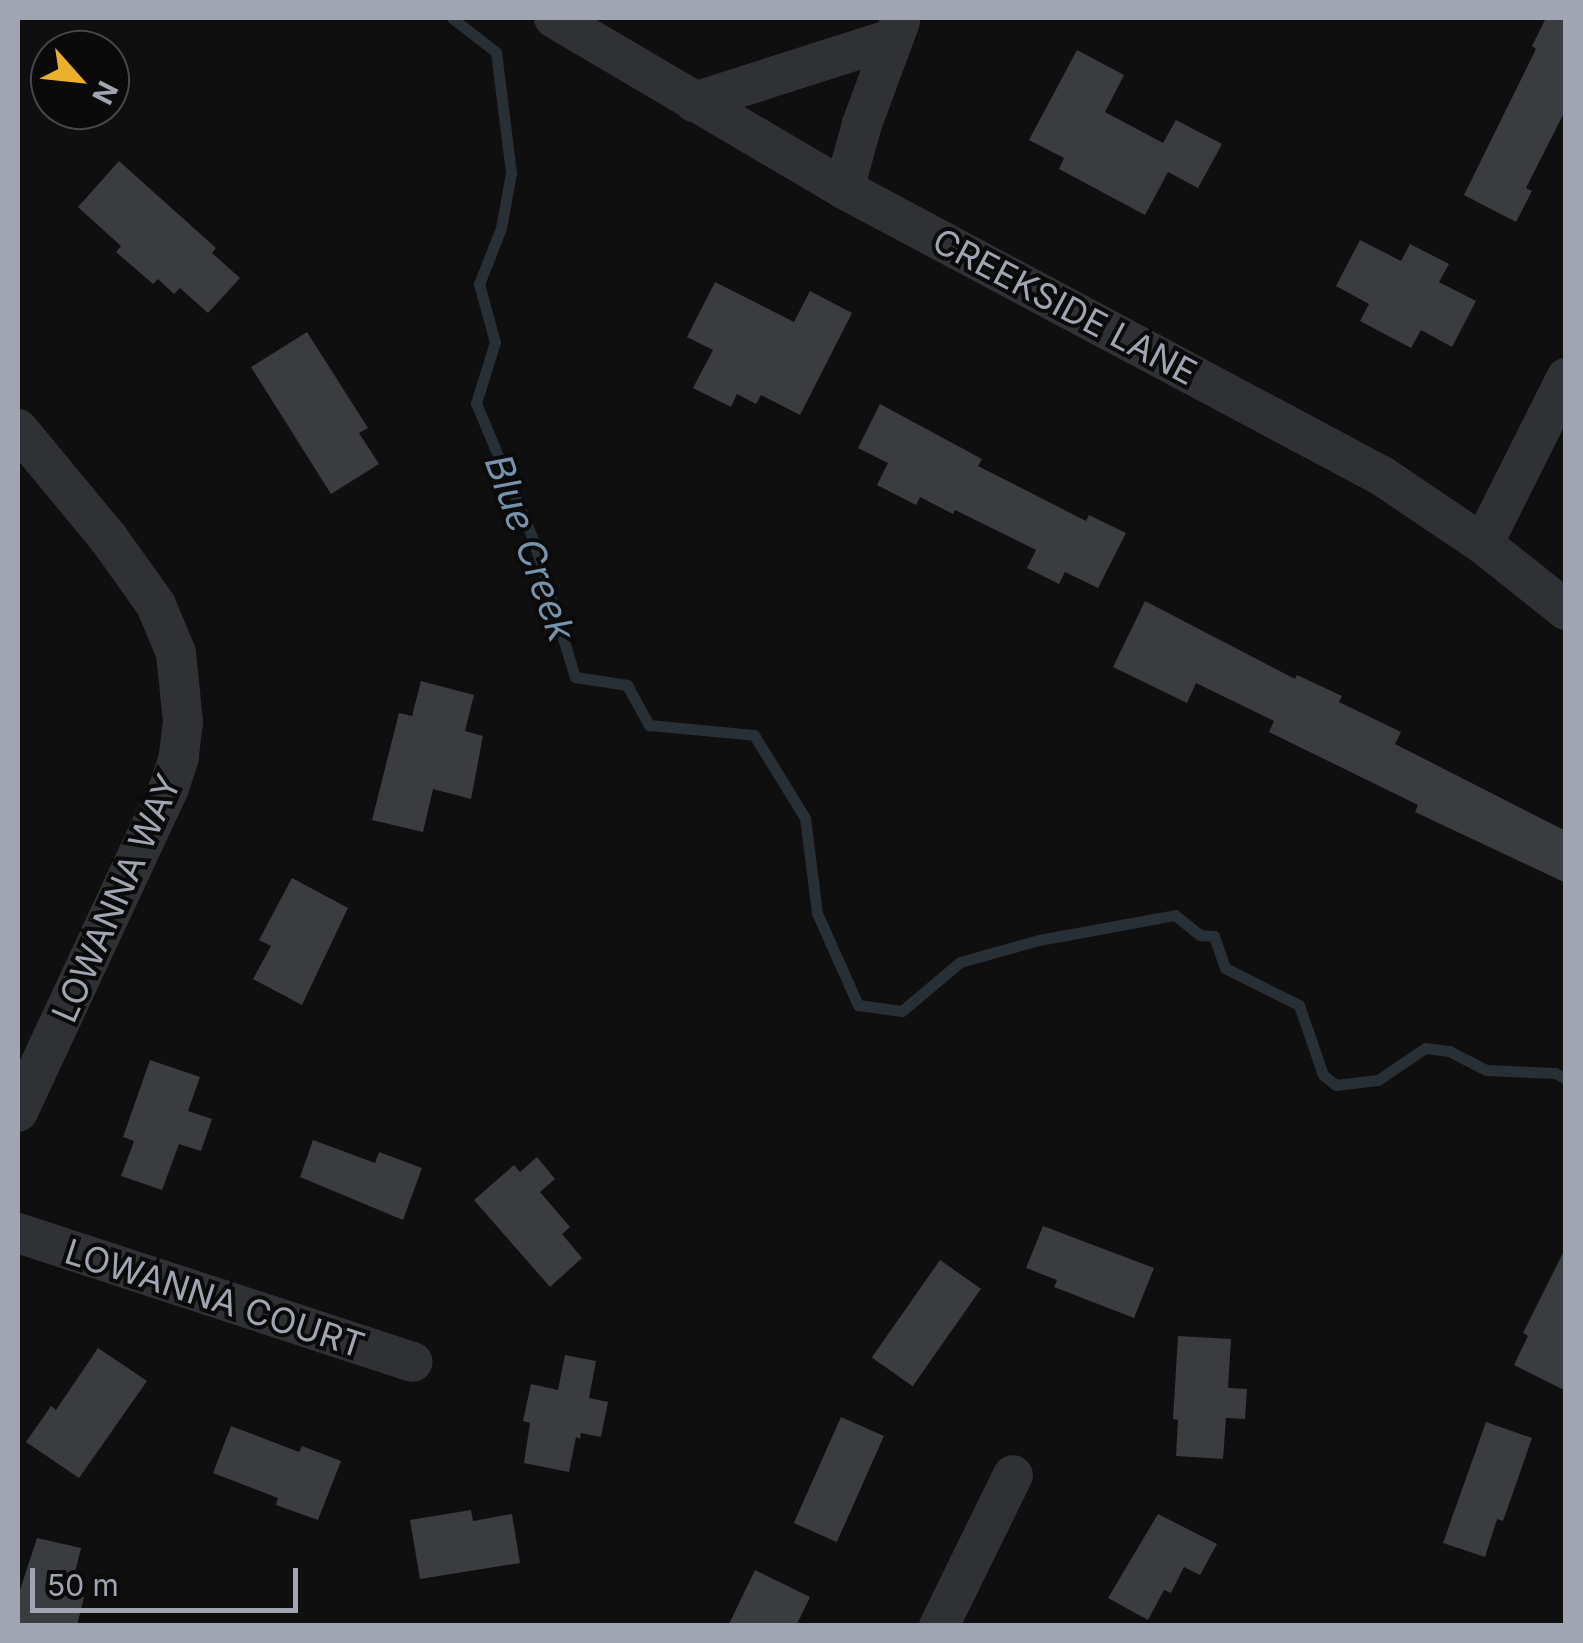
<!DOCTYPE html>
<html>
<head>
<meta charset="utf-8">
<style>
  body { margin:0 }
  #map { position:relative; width:1583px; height:1643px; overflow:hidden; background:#0f0f10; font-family:Inter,sans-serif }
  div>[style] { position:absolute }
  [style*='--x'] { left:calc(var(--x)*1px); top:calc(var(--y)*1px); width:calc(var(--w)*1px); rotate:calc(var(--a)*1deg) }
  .stream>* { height:11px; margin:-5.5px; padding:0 5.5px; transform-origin:5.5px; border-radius:5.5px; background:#282f35 }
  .building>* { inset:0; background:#3b3c40; transform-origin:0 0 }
  .minor>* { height:40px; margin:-20px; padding:0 20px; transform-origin:20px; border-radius:20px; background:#303135 }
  span { translate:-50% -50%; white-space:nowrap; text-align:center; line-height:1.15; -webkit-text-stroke:8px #0a0a0b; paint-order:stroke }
  .street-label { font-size:35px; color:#a0a5b1 }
  .water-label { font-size:38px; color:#7792ac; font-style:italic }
  .frame { position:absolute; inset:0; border:20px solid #a0a5b1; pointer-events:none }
  .north { position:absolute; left:30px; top:30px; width:100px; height:100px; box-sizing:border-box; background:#0a0a0b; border:2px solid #46484d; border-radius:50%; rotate:117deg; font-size:28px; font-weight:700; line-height:40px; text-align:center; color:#a0a5b1 }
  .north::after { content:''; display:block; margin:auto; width:35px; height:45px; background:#ebb02c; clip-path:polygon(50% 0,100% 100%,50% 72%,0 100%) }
  .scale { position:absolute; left:30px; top:1568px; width:268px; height:45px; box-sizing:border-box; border:5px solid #a0a5b1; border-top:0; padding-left:12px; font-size:30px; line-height:35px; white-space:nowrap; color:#a0a5b1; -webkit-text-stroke:8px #0a0a0b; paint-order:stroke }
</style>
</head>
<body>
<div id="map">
  <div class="stream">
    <div style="--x:452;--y:18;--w:56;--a:37.7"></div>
    <div style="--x:496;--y:52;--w:122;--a:82.9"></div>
    <div style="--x:511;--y:173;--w:56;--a:100.3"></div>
    <div style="--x:501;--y:228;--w:60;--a:111.4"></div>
    <div style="--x:479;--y:284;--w:60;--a:74.6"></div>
    <div style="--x:495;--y:342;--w:64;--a:107.3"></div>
    <div style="--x:476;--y:403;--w:147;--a:67.3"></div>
    <div style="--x:533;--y:539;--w:144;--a:73.1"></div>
    <div style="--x:575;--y:677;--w:53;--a:8.7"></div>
    <div style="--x:627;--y:685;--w:46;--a:61.2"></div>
    <div style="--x:649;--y:725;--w:105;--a:5.4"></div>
    <div style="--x:754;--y:735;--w:97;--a:58.4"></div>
    <div style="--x:805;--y:818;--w:96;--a:82.8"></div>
    <div style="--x:817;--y:913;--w:101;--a:66"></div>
    <div style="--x:858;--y:1005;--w:44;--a:7.8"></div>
    <div style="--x:902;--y:1011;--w:76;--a:-40.2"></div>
    <div style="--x:960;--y:962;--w:82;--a:-15.6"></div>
    <div style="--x:1039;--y:940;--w:138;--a:-10.4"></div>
    <div style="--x:1175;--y:915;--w:32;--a:39"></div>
    <div style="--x:1200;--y:935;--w:14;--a:4"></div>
    <div style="--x:1214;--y:936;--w:34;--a:71"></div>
    <div style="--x:1225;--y:968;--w:83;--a:26.6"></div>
    <div style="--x:1299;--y:1005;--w:74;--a:71.1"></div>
    <div style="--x:1323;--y:1075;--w:16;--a:38"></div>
    <div style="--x:1336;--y:1085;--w:42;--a:-6.8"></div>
    <div style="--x:1378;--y:1080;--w:57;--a:-34.2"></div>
    <div style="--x:1425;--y:1048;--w:24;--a:7"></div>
    <div style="--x:1449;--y:1051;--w:42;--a:27.2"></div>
    <div style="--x:1486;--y:1070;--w:69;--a:2.5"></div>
    <div style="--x:1555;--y:1073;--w:13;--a:29"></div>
  </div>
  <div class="building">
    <div style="clip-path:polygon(1546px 18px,1566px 18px,1566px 109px,1526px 188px,1532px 191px,1516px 222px,1464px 195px,1536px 49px,1532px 46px)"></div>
    <div style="clip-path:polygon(1077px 50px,1124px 75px,1105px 112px,1163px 143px,1176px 120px,1222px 144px,1198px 188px,1168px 172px,1145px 215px,1059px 169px,1064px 158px,1029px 140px)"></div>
    <div style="clip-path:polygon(119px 161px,216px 248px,212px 253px,240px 278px,208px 313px,180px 288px,174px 294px,158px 279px,153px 284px,116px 252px,121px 246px,78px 207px)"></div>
    <div style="clip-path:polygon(1360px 240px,1401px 261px,1410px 244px,1449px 264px,1439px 282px,1476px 301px,1452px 347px,1421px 330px,1411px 348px,1360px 321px,1369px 304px,1336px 286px)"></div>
    <div style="clip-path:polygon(715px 282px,794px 322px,810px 291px,852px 313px,800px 415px,761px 395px,756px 404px,737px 394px,731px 407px,693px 388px,713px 350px,687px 337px)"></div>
    <div style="clip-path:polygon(307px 332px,368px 428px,359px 433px,379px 464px,331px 494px,251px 367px)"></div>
    <div style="clip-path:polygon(880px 404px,982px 459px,978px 466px,1086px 521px,1089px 515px,1126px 533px,1098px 588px,1065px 572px,1059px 584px,1027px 568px,1036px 550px,955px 510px,953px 514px,920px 497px,916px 505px,877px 485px,888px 463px,858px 448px)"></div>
    <div style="clip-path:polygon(1145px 601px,1295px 679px,1297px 675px,1342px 696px,1339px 702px,1401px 732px,1395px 744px,1566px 831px,1566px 883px,1415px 812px,1418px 805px,1269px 732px,1274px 721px,1196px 683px,1187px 703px,1113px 667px)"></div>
    <div style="clip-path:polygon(421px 681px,474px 695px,465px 731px,483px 736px,471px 799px,433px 789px,423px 832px,372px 820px,399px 713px,412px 716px)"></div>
    <div style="clip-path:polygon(292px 878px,348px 908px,302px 1005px,253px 979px,271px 946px,259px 940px)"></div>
    <div style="clip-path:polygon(150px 1060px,200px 1077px,188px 1111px,212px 1119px,201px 1151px,179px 1144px,162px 1190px,121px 1176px,134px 1141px,123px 1137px)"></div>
    <div style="clip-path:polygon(313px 1140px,375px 1163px,379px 1152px,422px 1168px,403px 1220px,300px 1177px)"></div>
    <div style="clip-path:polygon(537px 1157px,555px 1179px,540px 1192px,570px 1227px,562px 1234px,582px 1258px,550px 1287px,474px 1200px,514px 1165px,520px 1172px)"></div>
    <div style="clip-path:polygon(1043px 1226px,1154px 1268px,1134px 1318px,1054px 1287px,1057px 1280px,1026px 1268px)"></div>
    <div style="clip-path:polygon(1566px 1247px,1566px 1391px,1514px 1365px,1528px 1336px,1523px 1333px)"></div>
    <div style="left:940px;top:1260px;width:50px;height:119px;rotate:35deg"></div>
    <div style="clip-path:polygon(1178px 1336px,1231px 1339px,1228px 1388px,1247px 1389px,1245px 1419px,1226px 1418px,1223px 1459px,1176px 1456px,1178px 1420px,1173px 1419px)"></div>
    <div style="clip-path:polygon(98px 1348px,147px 1381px,79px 1478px,26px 1442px,51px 1406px,56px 1410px)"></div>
    <div style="clip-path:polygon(565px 1355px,596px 1361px,589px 1398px,608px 1402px,601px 1437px,581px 1433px,580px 1439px,576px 1437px,569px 1472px,524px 1463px,530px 1423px,523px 1421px,531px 1384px,558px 1390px)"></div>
    <div style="left:841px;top:1417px;width:47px;height:116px;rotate:24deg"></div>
    <div style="clip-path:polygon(1486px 1422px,1532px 1438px,1503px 1521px,1497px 1519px,1485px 1557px,1443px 1543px)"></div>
    <div style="clip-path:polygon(231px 1426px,299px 1452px,302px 1446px,341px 1461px,318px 1520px,276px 1505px,278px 1498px,213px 1473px)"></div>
    <div style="clip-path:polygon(471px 1510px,473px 1521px,512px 1514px,520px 1563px,420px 1579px,410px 1520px)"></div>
    <div style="clip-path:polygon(1158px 1514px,1217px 1544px,1200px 1575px,1184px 1567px,1171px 1593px,1164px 1590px,1148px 1620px,1108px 1598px)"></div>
    <div style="clip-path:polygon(37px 1538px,81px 1548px,70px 1593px,84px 1597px,77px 1626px,18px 1626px,18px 1596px)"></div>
    <div style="clip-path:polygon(755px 1570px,810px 1597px,796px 1626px,728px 1626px)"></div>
  </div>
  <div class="minor">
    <div style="--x:554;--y:18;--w:337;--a:30.5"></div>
    <div style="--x:844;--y:189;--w:610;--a:28.08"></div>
    <div style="--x:1382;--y:476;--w:122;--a:34"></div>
    <div style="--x:1483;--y:544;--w:106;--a:38.5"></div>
    <div style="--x:694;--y:102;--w:208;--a:-17.7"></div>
    <div style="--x:844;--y:189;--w:67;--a:-74.5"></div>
    <div style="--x:862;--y:124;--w:110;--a:-69.7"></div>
    <div style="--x:18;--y:429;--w:143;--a:50.4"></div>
    <div style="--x:109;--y:539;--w:81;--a:54.5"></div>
    <div style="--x:156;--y:605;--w:52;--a:67.4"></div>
    <div style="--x:176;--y:653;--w:69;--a:84.2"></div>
    <div style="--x:183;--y:722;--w:35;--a:97"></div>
    <div style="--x:179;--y:757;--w:35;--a:108"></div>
    <div style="--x:168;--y:790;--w:355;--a:115"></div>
    <div style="--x:1483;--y:544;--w:186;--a:-63.4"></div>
    <div style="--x:18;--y:1233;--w:415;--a:18.1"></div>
    <div style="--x:939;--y:1626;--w:168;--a:-63.9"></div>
  </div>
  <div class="street-label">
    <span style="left:1065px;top:306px;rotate:28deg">CREEKSIDE LANE</span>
    <span style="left:116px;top:898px;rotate:-66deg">LOWANNA WAY</span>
    <span style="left:215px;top:1298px;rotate:18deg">LOWANNA COURT</span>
  </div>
  <div class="water-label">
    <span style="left:530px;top:548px;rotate:70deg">Blue Creek</span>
  </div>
  <div class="frame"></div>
  <div class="north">N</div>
  <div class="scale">50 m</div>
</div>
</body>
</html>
